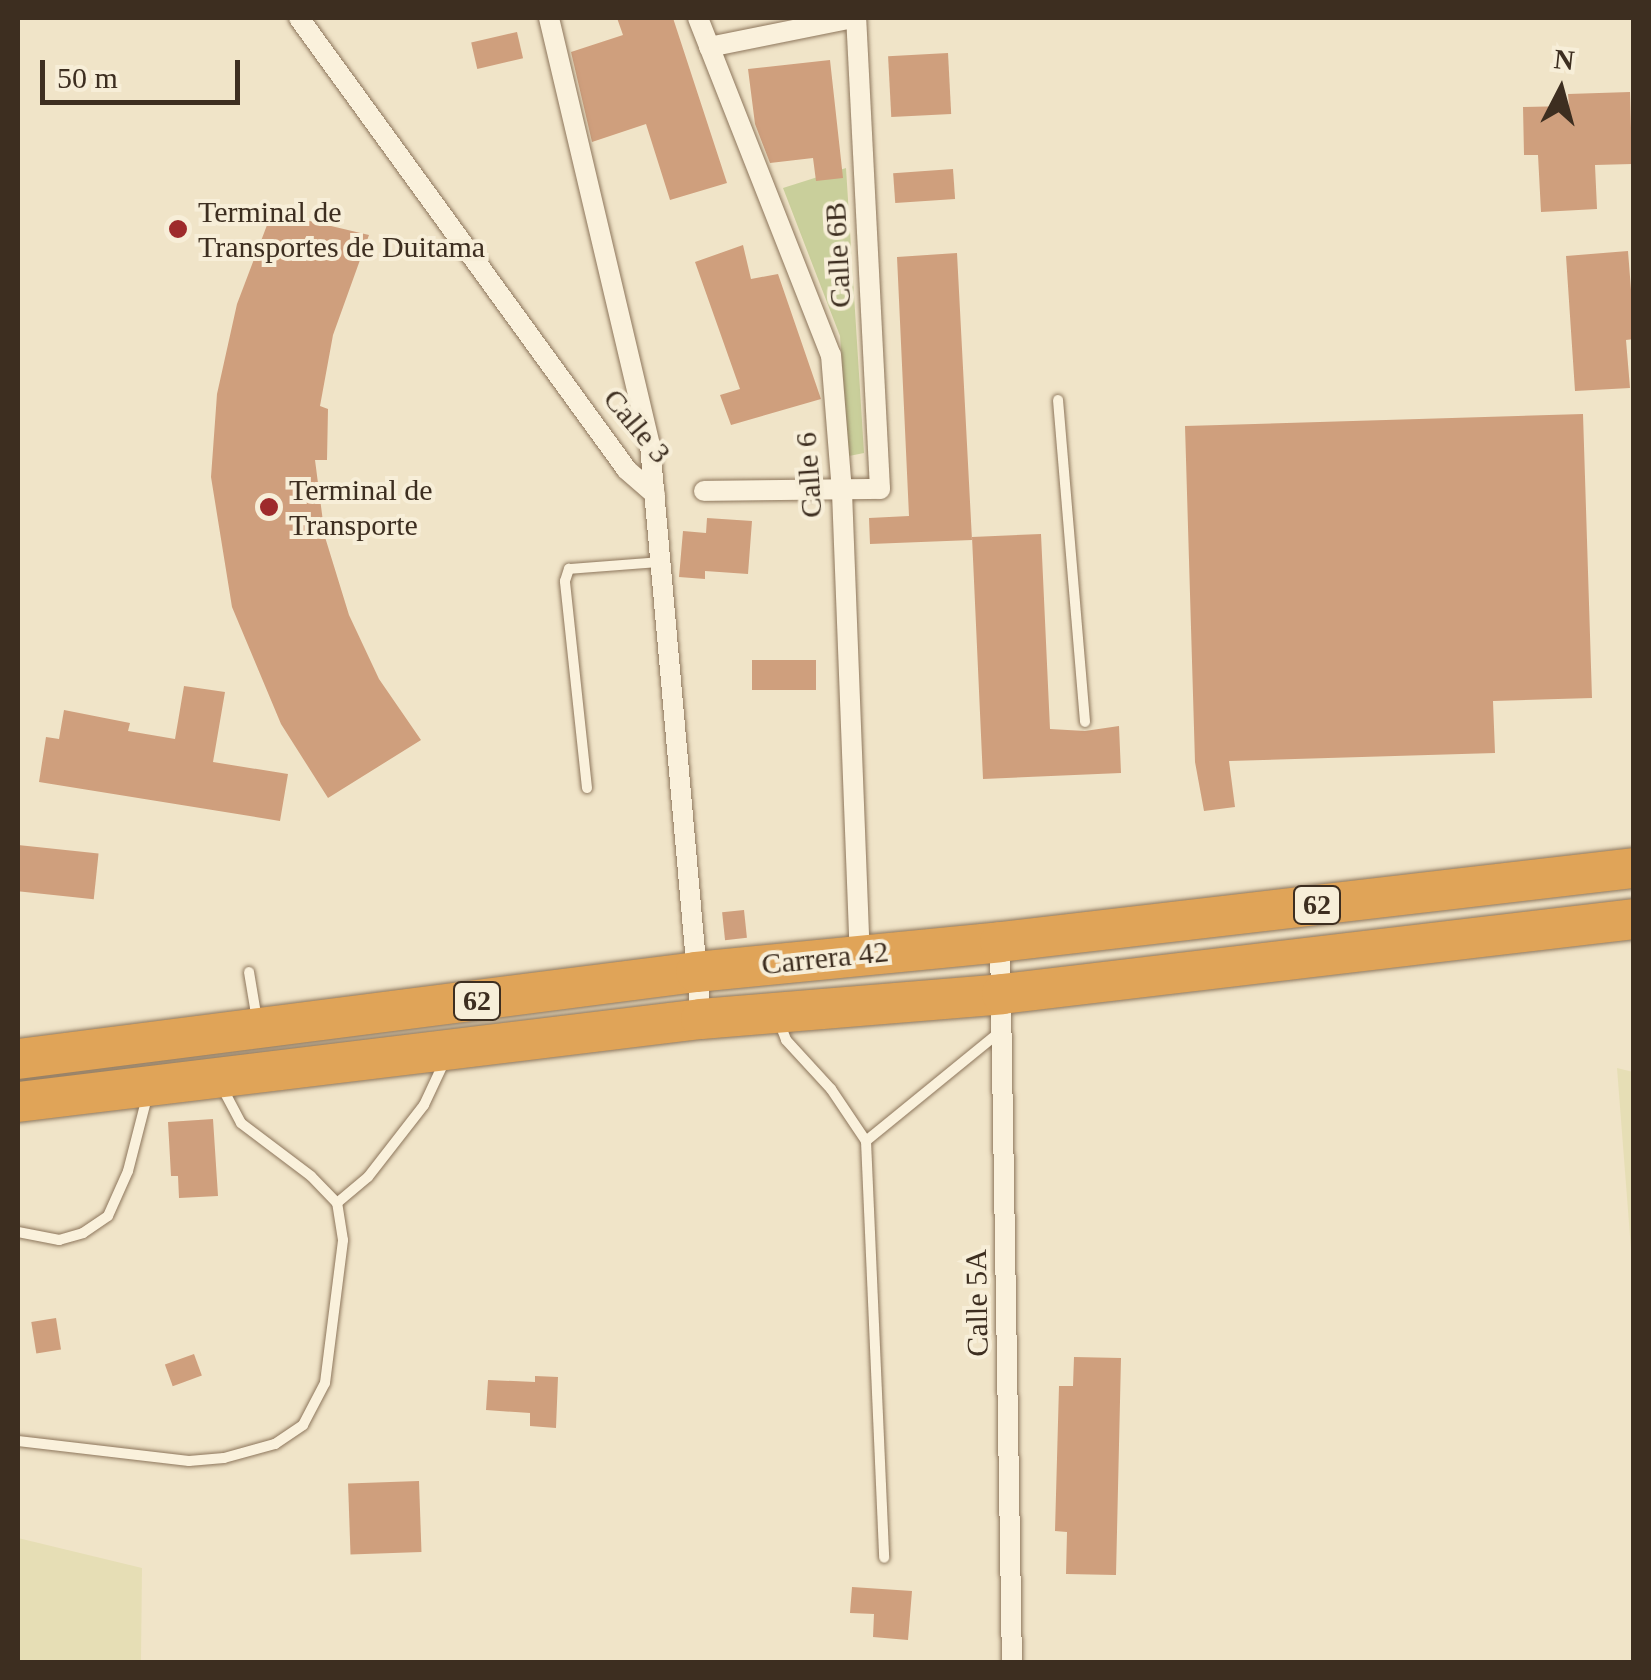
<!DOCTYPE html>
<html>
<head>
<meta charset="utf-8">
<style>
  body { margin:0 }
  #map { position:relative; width:1651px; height:1680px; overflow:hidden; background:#f0e4c8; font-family:"Times New Roman",serif }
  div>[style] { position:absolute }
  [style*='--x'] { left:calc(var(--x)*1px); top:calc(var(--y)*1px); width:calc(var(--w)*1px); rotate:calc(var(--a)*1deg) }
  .farmland>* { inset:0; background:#e6deb5 }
  .green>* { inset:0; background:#c9cf9b }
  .building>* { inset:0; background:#cf9f7d; transform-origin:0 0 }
  .roads { filter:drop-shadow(0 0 2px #8d765c) drop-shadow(0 0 2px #8d765c) }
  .lane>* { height:10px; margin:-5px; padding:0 5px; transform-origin:5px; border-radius:5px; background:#faf1dc }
  .street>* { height:20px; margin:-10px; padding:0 10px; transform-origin:10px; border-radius:10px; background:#faf1dc }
  .highway>* { height:40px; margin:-20px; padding:0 20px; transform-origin:20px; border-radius:20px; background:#e0a458 }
  .dots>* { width:28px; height:28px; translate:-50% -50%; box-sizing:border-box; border:5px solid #f7eed8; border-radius:50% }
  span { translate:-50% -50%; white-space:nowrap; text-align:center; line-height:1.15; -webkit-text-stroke:8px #f7eed8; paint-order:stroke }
  .shield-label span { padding:2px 8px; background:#f7eed8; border:2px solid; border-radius:8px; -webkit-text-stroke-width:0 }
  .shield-label { font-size:28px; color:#3d2e20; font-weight:700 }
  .poi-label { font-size:30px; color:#3d2e20 }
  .left { translate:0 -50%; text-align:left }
  .street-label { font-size:30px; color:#3d2e20 }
  .frame { position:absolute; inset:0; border:20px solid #3d2e20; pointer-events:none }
  .north { position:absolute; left:1511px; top:40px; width:100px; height:100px; -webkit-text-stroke:8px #f7eed8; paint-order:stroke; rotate:6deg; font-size:28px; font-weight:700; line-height:40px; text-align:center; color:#3d2e20 }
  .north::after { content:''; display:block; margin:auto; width:35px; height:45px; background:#3d2e20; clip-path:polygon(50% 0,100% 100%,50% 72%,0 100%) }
  .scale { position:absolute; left:40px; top:60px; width:200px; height:45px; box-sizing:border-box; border:5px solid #3d2e20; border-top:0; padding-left:12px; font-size:30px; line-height:35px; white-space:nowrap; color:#3d2e20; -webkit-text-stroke:8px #f7eed8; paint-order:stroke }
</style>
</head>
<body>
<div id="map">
  <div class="farmland">
    <div style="clip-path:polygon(1617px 1068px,1633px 1072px,1633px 1275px)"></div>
    <div style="clip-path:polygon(18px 1538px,142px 1568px,141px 1662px,18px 1662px)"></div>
  </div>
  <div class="green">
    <div style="clip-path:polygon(846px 168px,864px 453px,849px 456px,840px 336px,783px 188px)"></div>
  </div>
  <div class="building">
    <div style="clip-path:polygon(617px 18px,673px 18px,727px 183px,670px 200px,646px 124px,592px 142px,571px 52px,623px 35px)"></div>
    <div style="left:517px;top:32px;width:27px;height:47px;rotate:77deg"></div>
    <div style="left:948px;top:53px;width:61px;height:60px;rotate:87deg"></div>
    <div style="clip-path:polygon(830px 60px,843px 178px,816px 181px,813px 158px,770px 163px,755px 124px,748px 69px)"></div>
    <div style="clip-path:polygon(1630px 92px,1632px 164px,1595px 165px,1597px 209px,1541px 212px,1538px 155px,1524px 155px,1523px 107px,1569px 106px,1568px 94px)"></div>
    <div style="left:953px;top:169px;width:30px;height:60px;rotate:86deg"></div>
    <div style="clip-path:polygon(272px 212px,369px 235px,333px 335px,320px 406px,328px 409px,327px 460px,315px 460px,325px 537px,349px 615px,379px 679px,421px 740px,328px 798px,281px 724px,232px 607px,211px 477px,217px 394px,237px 304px)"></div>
    <div style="clip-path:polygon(743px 245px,751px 279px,778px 274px,821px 399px,731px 425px,720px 395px,740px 389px,695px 262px)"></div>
    <div style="clip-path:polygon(1628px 251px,1634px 328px,1634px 339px,1626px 340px,1630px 388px,1575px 391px,1566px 256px)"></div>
    <div style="clip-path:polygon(957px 253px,972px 540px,870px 544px,869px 518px,909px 516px,897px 257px)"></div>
    <div style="clip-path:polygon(1583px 414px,1592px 698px,1493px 701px,1495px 753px,1229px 761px,1235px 807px,1204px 811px,1195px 762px,1185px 426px)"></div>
    <div style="clip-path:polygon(707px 518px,752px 521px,748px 574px,705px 571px,705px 579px,679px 577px,683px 531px,706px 533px)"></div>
    <div style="clip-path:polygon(1041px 534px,1050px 729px,1085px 731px,1119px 726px,1121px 773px,983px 779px,972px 537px)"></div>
    <div style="left:816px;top:660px;width:30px;height:64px;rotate:90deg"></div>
    <div style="clip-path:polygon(184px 686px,225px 692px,213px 762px,288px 774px,280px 821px,39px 782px,46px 737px,59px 739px,64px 710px,130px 723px,128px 731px,175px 739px)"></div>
    <div style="left:18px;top:845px;width:81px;height:46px;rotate:6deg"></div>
    <div style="left:744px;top:910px;width:28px;height:22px;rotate:84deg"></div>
    <div style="clip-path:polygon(213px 1119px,218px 1196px,179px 1198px,178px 1176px,171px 1176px,168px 1122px)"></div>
    <div style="left:56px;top:1318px;width:32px;height:25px;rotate:81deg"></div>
    <div style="left:194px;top:1354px;width:23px;height:31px;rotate:70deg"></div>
    <div style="clip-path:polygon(1074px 1357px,1121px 1358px,1116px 1575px,1066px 1574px,1067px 1532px,1055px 1531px,1059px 1386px,1073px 1386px)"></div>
    <div style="clip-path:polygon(535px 1376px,558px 1377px,556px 1428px,530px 1426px,530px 1413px,486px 1410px,488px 1380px,535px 1382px)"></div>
    <div style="left:419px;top:1481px;width:71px;height:71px;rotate:88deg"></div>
    <div style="clip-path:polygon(852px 1587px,912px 1591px,908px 1640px,873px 1637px,874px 1614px,850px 1613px)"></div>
  </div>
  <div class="roads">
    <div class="lane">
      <div style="--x:1058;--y:400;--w:323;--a:85.2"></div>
      <div style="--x:587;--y:788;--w:208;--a:-96.1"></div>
      <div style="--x:565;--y:581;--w:13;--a:-72"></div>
      <div style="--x:569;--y:569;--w:91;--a:-4.4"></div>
      <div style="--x:249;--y:972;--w:49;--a:80.5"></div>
      <div style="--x:780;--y:1024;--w:17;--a:69"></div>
      <div style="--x:786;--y:1040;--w:67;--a:47.4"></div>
      <div style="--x:831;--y:1089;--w:63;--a:56.1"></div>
      <div style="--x:866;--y:1141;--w:417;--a:87.5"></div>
      <div style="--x:866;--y:1141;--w:174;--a:-39.2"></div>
      <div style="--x:337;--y:1203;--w:40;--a:-40"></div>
      <div style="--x:368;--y:1177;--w:91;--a:-52.1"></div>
      <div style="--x:424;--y:1105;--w:52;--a:-64.9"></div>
      <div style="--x:18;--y:1232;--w:42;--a:11"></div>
      <div style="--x:59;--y:1240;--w:25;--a:-16"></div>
      <div style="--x:83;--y:1233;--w:30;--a:-34"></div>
      <div style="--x:108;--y:1216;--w:49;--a:-66"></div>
      <div style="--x:128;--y:1171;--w:76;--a:-75.6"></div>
      <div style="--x:18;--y:1441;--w:172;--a:6.7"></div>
      <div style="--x:189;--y:1461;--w:35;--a:-5"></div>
      <div style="--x:224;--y:1458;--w:53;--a:-15.4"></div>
      <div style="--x:275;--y:1444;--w:34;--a:-34"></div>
      <div style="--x:303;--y:1425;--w:47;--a:-62.4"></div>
      <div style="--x:325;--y:1383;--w:144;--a:-82.8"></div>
      <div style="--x:343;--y:1240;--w:37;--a:-99"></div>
      <div style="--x:337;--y:1203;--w:37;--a:-134"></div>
      <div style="--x:311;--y:1176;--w:88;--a:-142.9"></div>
      <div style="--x:241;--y:1123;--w:40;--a:-118"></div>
    </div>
    <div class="street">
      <div style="--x:299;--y:18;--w:558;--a:54.03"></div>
      <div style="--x:627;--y:470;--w:37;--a:41"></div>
      <div style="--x:549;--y:18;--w:439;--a:76.7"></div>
      <div style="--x:650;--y:445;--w:576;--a:84.92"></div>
      <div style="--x:698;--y:18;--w:362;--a:68.5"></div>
      <div style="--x:831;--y:355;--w:137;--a:85.4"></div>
      <div style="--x:842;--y:492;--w:462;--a:87.8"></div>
      <div style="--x:709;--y:47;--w:147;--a:-11.4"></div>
      <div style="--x:704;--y:491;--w:176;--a:-0.7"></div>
      <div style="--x:880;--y:489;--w:472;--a:-92.9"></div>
      <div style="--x:1000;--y:942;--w:720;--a:89.05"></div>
    </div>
    <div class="highway">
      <div style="--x:18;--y:1059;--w:684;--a:-7.31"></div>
      <div style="--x:696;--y:972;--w:305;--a:-5.6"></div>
      <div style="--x:1000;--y:942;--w:638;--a:-6.66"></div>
      <div style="--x:18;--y:1102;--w:688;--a:-6.93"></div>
      <div style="--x:701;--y:1019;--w:302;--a:-4.7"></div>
      <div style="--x:1002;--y:994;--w:636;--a:-6.77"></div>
    </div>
  </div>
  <div class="dots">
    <div style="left:178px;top:229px;background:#9e2a2b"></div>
    <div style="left:269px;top:507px;background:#9e2a2b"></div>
  </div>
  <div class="shield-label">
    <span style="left:1317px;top:905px">62</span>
    <span style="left:477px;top:1001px">62</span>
  </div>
  <div class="poi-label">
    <span class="left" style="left:198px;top:229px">Terminal de<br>Transportes de Duitama</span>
    <span class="left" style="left:289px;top:507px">Terminal de<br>Transporte</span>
  </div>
  <div class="street-label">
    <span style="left:838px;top:255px;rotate:-93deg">Calle 6B</span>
    <span style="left:637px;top:426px;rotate:50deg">Calle 3</span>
    <span style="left:809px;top:475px;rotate:-94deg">Calle 6</span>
    <span style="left:825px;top:958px;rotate:-6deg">Carrera 42</span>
    <span style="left:977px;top:1303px;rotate:-91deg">Calle 5A</span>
  </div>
  <div class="frame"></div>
  <div class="north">N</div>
  <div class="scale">50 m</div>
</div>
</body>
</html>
